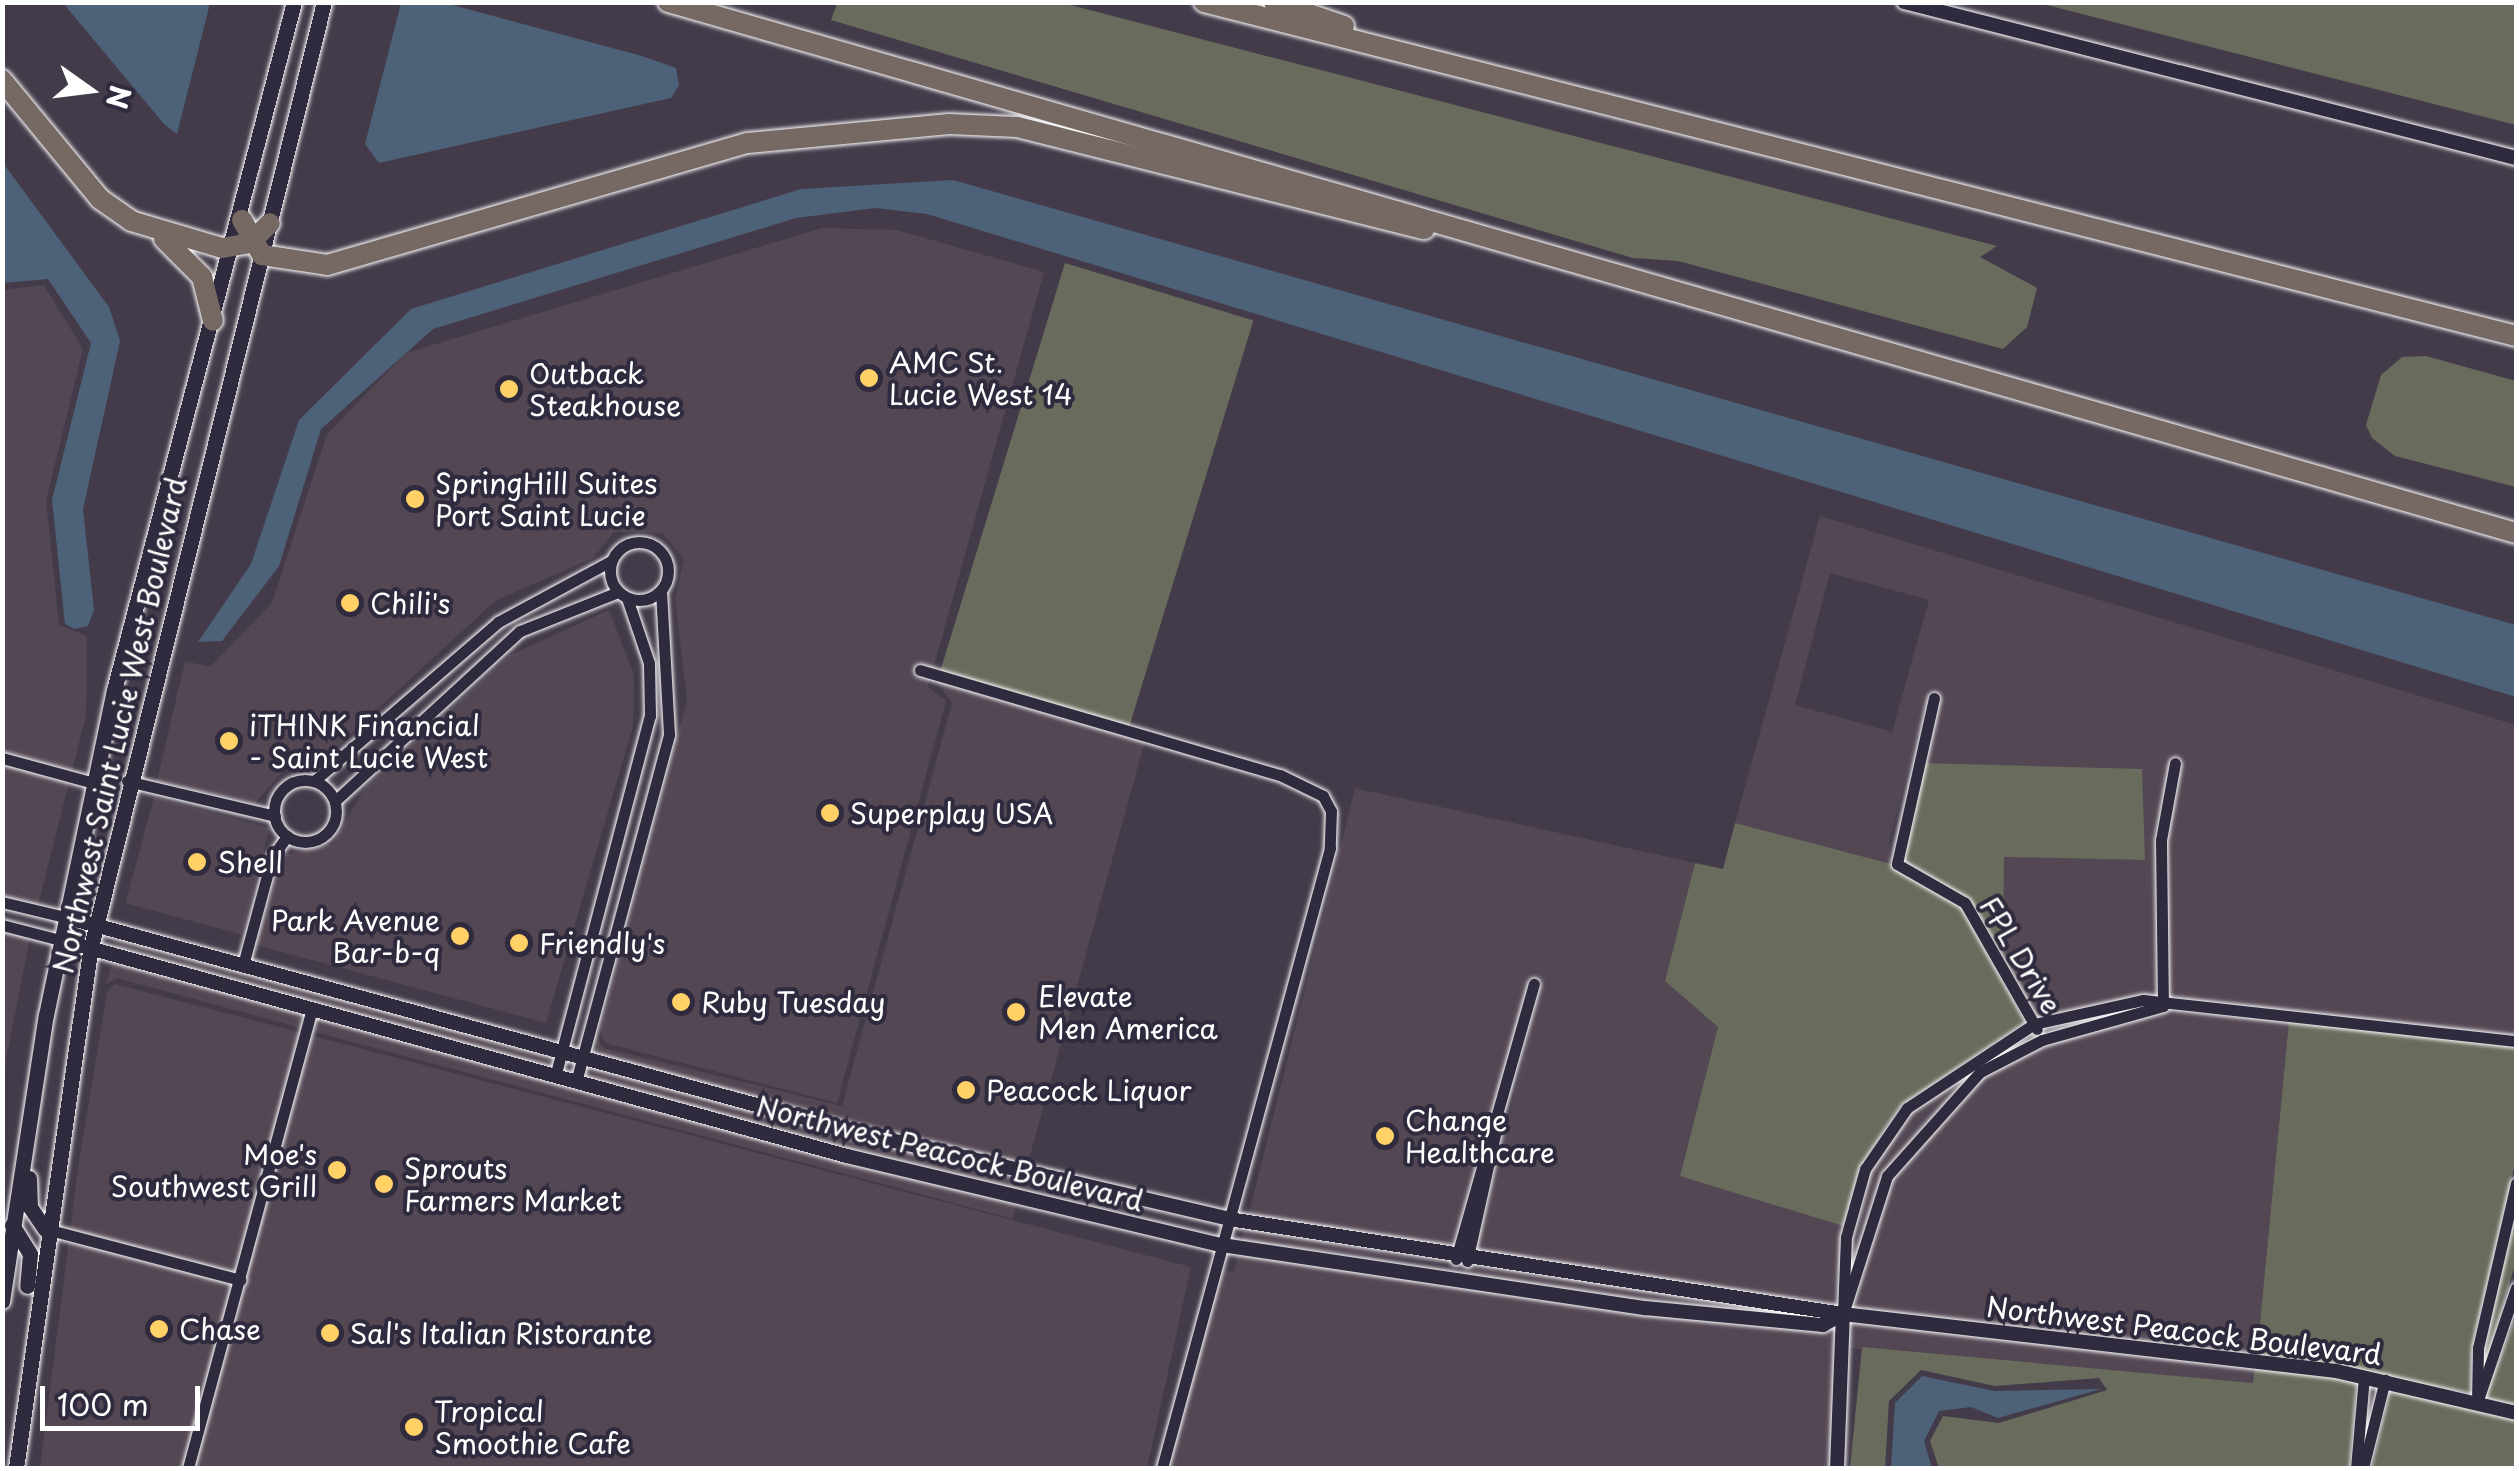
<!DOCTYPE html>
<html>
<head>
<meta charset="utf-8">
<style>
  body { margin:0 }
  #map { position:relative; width:2519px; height:1471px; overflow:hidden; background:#443b4a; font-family:"Playpen Sans",sans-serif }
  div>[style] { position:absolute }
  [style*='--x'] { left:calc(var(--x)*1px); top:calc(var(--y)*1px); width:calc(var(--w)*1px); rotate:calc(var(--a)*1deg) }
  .built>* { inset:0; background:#534753; transform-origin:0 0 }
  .green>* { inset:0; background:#696b5c; transform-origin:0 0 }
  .water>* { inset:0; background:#4d6278 }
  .roads { filter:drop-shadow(0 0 2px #fff) drop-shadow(0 0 2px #fff) }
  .minor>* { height:11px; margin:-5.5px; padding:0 5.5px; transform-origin:5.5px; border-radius:5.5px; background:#2f2a3d }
  .minor>.ring { margin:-5.5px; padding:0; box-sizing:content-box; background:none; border:11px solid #2f2a3d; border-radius:50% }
  .tertiary>* { height:14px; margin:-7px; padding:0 7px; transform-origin:7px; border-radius:7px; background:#2f2a3d }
  .secondary>* { height:15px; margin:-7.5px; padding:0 7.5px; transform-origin:7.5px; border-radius:7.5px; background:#2f2a3d }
  .motorway>* { height:20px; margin:-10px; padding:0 10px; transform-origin:10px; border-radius:10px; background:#766964 }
  .dots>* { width:28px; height:28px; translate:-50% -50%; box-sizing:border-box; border:5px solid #2f2a3d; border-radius:50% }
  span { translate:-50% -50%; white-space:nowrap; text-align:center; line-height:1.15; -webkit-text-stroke:8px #2f2a3d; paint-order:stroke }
  .poi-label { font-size:28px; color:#fff }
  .left { translate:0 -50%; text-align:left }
  .right { translate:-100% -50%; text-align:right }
  .street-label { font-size:28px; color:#fff }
  .frame { position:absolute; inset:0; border:5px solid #fff; pointer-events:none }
  .north { position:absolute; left:40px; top:40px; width:100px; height:100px; -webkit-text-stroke:8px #2f2a3d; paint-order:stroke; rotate:104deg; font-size:28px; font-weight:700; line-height:40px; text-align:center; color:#fff }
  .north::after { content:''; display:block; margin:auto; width:35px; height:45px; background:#fff; clip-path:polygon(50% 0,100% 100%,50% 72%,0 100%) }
  .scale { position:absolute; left:40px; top:1386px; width:160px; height:45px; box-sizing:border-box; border:5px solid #fff; border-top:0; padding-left:12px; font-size:30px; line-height:35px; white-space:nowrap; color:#fff; -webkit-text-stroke:8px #2f2a3d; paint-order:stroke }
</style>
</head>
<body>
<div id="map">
  <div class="built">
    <div style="clip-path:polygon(822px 228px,897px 230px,1044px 272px,928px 687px,946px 701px,837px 1103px,605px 1043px,600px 1030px,687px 700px,675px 599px,684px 559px,662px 533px,614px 532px,593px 558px,495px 601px,317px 765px,286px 768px,255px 803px,157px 781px,185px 661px,210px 667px,272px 603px,327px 434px,406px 353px)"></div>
    <div style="clip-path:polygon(44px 285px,83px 349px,46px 500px,59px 625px,87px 636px,86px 715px,72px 771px,3px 752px,3px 290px)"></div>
    <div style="clip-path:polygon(evenodd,1820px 516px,2516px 725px,2516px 1035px,2169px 1001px,2167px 840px,2183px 760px,2171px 757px,2154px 839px,2156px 998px,2037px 1017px,2003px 954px,2004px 857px,2145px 860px,1923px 763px,1936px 693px,1929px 692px,1889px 842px,1890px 868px,1735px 823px,1820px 516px,1830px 573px,1929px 600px,1892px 732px,1795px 705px,1830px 573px)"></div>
    <div style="clip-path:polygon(609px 610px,634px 675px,633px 726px,546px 1023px,256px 945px,283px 855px,333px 844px,366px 786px,510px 655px)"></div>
    <div style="clip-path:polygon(936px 681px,1145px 741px,1026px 1170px,590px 1054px,595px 1035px,604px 1048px,842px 1106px,952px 703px)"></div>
    <div style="clip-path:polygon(2px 764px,69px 782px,38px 905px,3px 897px)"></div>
    <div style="clip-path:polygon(1355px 788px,1695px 863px,1665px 981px,1718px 1027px,1680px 1175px,1843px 1226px,1835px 1304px,1475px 1256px,1542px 981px,1530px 978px,1451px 1252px,1248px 1217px)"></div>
    <div style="left:154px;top:797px;width:120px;height:110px;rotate:15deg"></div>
    <div style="clip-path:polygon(3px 930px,30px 937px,3px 1076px)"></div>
    <div style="left:118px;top:937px;width:452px;height:14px;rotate:15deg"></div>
    <div style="clip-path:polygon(112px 962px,305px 1013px,301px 1028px,117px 978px,106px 984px)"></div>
    <div style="clip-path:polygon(115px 984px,1191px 1267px,1147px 1468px,40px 1468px,79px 1161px,107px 992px)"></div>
    <div style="clip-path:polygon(2163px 1012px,2289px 1021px,2257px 1354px,1853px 1309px,1893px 1179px,1984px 1076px,2045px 1045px)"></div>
    <div style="left:317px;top:1017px;width:724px;height:15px;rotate:15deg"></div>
    <div style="clip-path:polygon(2031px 1032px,1976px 1068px,1881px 1174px,1845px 1292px,1871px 1171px,1911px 1112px,1974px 1069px)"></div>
    <div style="left:587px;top:1065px;width:451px;height:15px;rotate:15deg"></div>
    <div style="clip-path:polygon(1245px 1228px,1413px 1258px,1454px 1264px,1241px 1242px)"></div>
    <div style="clip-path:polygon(1239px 1253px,1591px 1308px,1836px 1325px,1831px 1468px,1168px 1468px,1222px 1270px,1234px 1272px)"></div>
    <div style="clip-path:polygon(1469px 1267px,1700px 1296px,1830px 1315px,1645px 1303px,1461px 1274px)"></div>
    <div style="clip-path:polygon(1849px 1320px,2255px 1365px,2254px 1383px,1848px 1348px)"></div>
  </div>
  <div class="green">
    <div style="clip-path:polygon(837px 3px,1063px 3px,1997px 246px,1980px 257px,2037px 288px,2027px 327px,2003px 349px,1678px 261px,1633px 258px,831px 20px)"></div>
    <div style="clip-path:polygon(2039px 3px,2516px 3px,2516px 125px)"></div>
    <div style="left:1065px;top:263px;width:197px;height:426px;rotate:17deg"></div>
    <div style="clip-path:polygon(2426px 356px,2516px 381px,2516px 487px,2395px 456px,2372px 438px,2366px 425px,2381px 375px,2402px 357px)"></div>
    <div style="clip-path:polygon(1923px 763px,2142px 769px,2145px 860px,2004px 857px,2003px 954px,1970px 900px,1903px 861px)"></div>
    <div style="clip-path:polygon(1735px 823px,1891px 864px,1961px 908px,2025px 1022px,1901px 1105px,1860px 1166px,1843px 1226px,1680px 1176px,1718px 1027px,1665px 981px,1695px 863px,1723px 869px)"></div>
    <div style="clip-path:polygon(2289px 1021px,2516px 1047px,2516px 1160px,2472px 1347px,2471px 1393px,2257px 1354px)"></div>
    <div style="clip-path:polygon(2516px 1214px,2516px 1261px,2483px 1372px,2484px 1349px)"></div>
    <div style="clip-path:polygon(2516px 1316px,2516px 1407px,2485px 1397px)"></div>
    <div style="clip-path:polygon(1862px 1347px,2253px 1383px,2255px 1365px,2357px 1380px,2349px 1468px,1939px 1468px,1930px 1441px,1943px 1416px,1999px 1423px,2107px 1390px,2099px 1378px,1995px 1386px,1921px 1370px,1889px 1401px,1885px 1468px,1850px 1468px)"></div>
    <div style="clip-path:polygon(2391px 1386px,2516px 1419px,2516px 1468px,2372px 1468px)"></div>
  </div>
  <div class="water">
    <div style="clip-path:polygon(63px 3px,210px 3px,177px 134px,164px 124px)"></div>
    <div style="clip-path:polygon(401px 3px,445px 3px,642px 56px,676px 68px,679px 85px,671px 98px,379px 163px,365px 144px)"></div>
    <div style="clip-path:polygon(3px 163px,109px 307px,120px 341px,83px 509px,94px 610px,88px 626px,74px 629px,65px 624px,52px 500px,91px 343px,48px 279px,3px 283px)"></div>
    <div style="clip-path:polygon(953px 180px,2516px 625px,2516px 697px,927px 214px,875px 208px,796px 218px,433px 329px,321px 429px,279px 566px,222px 641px,198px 642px,251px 564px,299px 420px,411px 309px,801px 189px)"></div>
    <div style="clip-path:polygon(1922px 1376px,1994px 1391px,2101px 1389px,1998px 1418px,1971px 1407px,1939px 1411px,1924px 1441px,1932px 1468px,1891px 1468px,1895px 1403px)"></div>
  </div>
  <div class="roads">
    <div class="minor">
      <div class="ring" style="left:610px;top:542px;width:47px;height:47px"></div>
      <div style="--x:920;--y:670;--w:375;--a:16.3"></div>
      <div style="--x:1280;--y:775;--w:48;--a:26"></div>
      <div style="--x:1323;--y:796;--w:17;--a:62"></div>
      <div style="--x:1331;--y:811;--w:37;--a:92"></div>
      <div style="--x:1330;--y:848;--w:642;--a:105.16"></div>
      <div style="--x:1934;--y:698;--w:170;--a:102.6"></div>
      <div style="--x:1897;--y:864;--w:78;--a:29.8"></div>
      <div style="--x:1965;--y:903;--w:145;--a:60.3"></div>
      <div style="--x:2;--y:758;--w:95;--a:15.2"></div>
      <div class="ring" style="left:274px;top:780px;width:51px;height:51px"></div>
      <div style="--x:127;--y:781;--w:152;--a:13.3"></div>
      <div style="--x:314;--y:781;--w:243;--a:-40.8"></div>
      <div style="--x:498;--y:622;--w:128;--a:-28.4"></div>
      <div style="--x:335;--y:801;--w:251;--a:-42.6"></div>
      <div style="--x:520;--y:631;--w:105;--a:-21.7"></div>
      <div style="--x:2;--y:902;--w:65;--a:13.4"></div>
      <div style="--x:2;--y:925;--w:60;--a:14.5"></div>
      <div style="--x:243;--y:965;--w:112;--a:-75"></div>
      <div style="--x:272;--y:857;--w:26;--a:-54"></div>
      <div style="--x:2163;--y:1006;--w:166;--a:-90.7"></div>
      <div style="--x:2161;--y:840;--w:78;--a:-79.7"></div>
      <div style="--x:555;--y:1077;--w:373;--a:-75.3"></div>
      <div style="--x:650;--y:716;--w:53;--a:-91.1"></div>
      <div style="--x:649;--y:663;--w:69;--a:-108.7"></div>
      <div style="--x:576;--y:1082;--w:360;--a:-75"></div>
      <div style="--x:669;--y:734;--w:143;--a:-93.2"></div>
      <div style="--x:46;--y:1229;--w:201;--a:14.7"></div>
      <div style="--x:1456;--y:1259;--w:286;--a:-74.2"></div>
      <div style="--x:1467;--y:1261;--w:138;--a:-77.5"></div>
      <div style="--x:1843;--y:1314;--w:77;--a:-87.8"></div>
      <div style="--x:1846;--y:1237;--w:71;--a:-74.4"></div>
      <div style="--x:1865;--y:1169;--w:74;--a:-55.5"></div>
      <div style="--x:1907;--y:1108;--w:152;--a:-33.5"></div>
      <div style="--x:2034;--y:1024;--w:112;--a:-12.4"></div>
      <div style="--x:2143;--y:1000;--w:375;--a:6.3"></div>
      <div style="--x:1843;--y:1314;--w:145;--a:-72.3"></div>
      <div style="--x:1887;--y:1176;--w:140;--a:-48.2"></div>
      <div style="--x:1980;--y:1072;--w:70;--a:-27.3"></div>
      <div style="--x:2042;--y:1040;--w:126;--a:-15.7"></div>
      <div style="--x:2479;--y:1397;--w:115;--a:-71.3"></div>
      <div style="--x:2477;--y:1401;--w:53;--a:-88.9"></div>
      <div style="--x:2478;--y:1348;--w:169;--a:-77"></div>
      <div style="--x:188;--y:1468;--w:474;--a:-74.9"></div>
      <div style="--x:2356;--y:1468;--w:92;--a:-85"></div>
      <div style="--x:2363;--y:1468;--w:91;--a:-76"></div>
    </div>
    <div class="tertiary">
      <div style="--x:1904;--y:2;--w:632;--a:14.3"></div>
      <div style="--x:65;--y:917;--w:820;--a:15.21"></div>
      <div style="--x:856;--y:1132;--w:383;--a:13.1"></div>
      <div style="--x:1229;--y:1219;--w:621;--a:8.8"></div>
      <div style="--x:1843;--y:1314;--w:496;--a:6.6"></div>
      <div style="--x:2336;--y:1371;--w:185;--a:13.1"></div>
      <div style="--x:60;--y:940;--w:816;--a:15.35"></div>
      <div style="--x:847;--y:1156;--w:385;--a:13.4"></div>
      <div style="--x:1222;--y:1245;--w:428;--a:8.5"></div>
      <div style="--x:1645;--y:1308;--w:179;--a:5.5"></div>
      <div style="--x:1823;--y:1325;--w:23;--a:-29"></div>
      <div style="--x:1837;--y:1468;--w:154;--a:-87.8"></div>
    </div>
    <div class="secondary">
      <div style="--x:29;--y:1178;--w:29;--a:88"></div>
      <div style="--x:30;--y:1207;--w:27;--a:56"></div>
      <div style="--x:12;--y:1225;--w:34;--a:58"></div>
      <div style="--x:30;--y:1254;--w:32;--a:95"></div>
      <div style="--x:2;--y:1301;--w:289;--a:-81.3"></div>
      <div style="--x:46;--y:1015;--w:332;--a:-78.2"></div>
      <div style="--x:114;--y:690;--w:711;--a:-75.34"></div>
      <div style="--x:16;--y:1468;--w:522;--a:-81.85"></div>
      <div style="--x:90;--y:951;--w:977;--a:-76.15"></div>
    </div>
    <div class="motorway">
      <div style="--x:668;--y:2;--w:1923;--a:16.03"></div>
      <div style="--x:1204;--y:2;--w:1354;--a:14.28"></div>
      <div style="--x:1274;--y:2;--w:74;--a:18.9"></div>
      <div style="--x:2;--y:80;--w:154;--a:50.5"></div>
      <div style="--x:100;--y:199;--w:38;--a:35"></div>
      <div style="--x:131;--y:221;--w:95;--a:16.5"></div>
      <div style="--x:222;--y:248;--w:28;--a:-10"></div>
      <div style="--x:250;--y:243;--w:28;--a:-45"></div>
      <div style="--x:242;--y:220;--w:40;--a:60.3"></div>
      <div style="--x:262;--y:255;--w:66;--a:8.7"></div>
      <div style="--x:327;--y:265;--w:438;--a:-16.2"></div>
      <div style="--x:748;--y:143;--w:202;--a:-5.4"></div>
      <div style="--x:949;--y:124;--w:68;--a:2.5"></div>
      <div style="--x:1017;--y:127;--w:420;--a:14.1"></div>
      <div style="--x:164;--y:239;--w:54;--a:45"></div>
      <div style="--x:202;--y:277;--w:45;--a:76"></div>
    </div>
  </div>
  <div class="dots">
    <div style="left:869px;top:378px;background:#ffd166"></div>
    <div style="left:509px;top:389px;background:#ffd166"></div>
    <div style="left:415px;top:499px;background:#ffd166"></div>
    <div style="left:350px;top:603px;background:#ffd166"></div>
    <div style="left:229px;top:741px;background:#ffd166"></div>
    <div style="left:830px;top:813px;background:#ffd166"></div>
    <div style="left:197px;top:862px;background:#ffd166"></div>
    <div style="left:460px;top:936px;background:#ffd166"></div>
    <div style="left:519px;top:943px;background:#ffd166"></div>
    <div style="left:681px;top:1002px;background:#ffd166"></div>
    <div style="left:1016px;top:1012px;background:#ffd166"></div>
    <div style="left:966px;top:1090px;background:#ffd166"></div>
    <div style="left:1385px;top:1136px;background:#ffd166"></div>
    <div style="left:337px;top:1170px;background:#ffd166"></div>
    <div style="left:384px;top:1184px;background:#ffd166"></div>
    <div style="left:159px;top:1329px;background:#ffd166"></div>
    <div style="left:330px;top:1333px;background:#ffd166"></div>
    <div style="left:414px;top:1427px;background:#ffd166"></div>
  </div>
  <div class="poi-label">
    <span class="left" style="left:889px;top:378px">AMC St.<br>Lucie West 14</span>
    <span class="left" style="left:529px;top:389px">Outback<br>Steakhouse</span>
    <span class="left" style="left:435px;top:499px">SpringHill Suites<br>Port Saint Lucie</span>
    <span class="left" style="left:370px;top:603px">Chili's</span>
    <span class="left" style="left:249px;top:741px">iTHINK Financial<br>- Saint Lucie West</span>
    <span class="left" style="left:850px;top:813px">Superplay USA</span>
    <span class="left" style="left:217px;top:862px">Shell</span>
    <span class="right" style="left:440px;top:936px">Park Avenue<br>Bar-b-q</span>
    <span class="left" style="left:539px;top:943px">Friendly's</span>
    <span class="left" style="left:1038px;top:1012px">Elevate<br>Men America</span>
    <span class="left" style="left:701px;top:1002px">Ruby Tuesday</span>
    <span class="left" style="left:986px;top:1090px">Peacock Liquor</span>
    <span class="left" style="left:1405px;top:1136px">Change<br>Healthcare</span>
    <span class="right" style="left:317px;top:1170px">Moe's<br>Southwest Grill</span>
    <span class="left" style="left:404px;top:1184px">Sprouts<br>Farmers Market</span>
    <span class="left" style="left:179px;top:1329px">Chase</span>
    <span class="left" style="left:350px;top:1333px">Sal's Italian Ristorante</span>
    <span class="left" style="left:434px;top:1427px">Tropical<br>Smoothie Cafe</span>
  </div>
  <div class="street-label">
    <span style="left:119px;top:725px;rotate:-77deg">Northwest Saint Lucie West Boulevard</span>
    <span style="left:2021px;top:955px;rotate:59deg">FPL Drive</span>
    <span style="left:950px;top:1153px;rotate:14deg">Northwest Peacock Boulevard</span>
    <span style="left:2184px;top:1330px;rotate:7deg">Northwest Peacock Boulevard</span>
  </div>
  <div class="frame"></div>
  <div class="north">N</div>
  <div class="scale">100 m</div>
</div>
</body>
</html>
